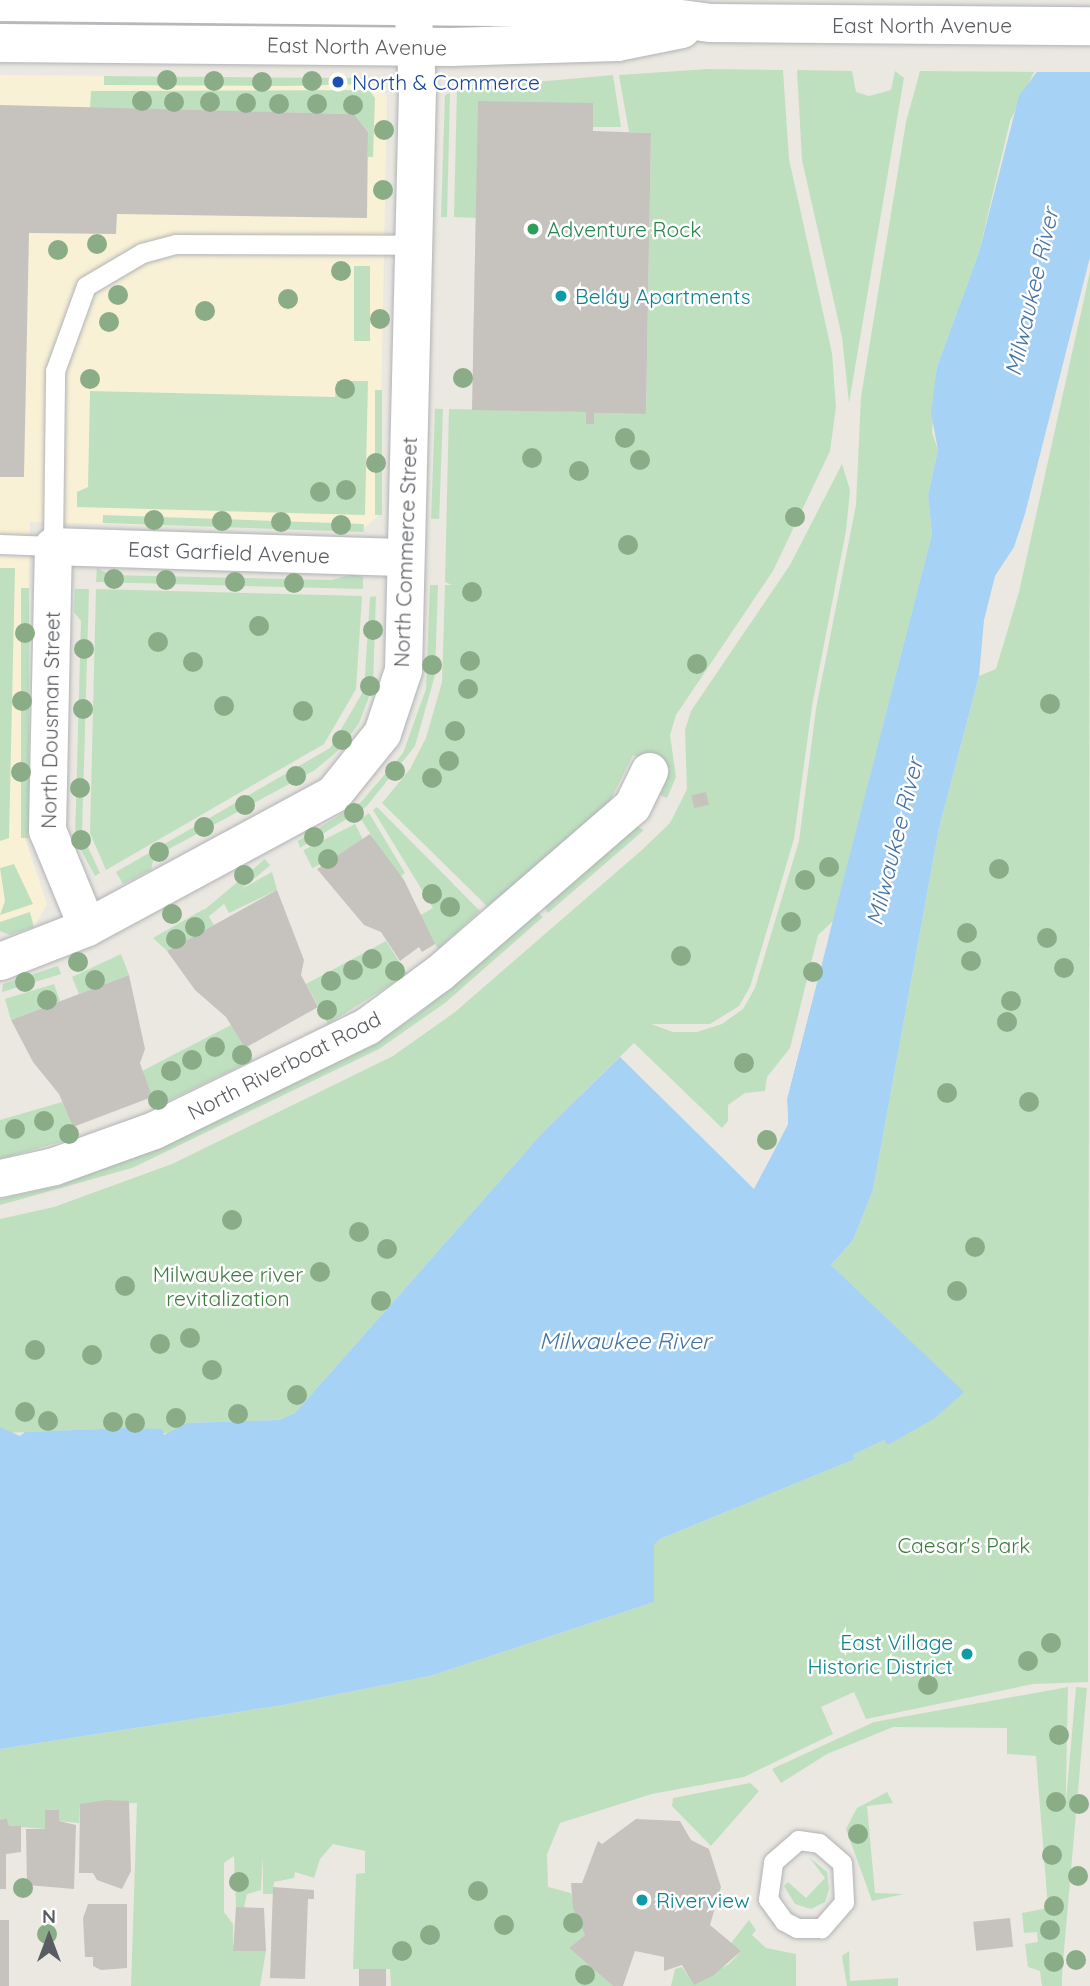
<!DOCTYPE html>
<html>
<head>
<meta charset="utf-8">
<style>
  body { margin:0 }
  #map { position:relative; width:1090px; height:1986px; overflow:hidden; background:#eae8e0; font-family:Quicksand,sans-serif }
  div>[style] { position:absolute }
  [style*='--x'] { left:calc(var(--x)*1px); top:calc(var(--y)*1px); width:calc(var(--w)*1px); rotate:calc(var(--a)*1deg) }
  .commercial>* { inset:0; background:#f9f1d6 }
  .green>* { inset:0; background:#bfe0bf; transform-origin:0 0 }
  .water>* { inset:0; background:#a5d2f5 }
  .pier>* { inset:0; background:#eae8e0; transform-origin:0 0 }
  .building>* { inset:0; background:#c6c3be; transform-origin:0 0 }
  .roads { filter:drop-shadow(0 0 2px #b1b3b7) drop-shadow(0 0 2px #b1b3b7) }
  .lane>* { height:19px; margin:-9.5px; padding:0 9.5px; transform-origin:9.5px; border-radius:9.5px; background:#fff }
  .street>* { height:37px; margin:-18.5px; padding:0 18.5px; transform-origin:18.5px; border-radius:18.5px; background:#fff }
  .secondary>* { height:38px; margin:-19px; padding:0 19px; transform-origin:19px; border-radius:19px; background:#fff }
  .trees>* { width:20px; height:20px; margin:-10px; border-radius:50%; background:#8aad87 }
  .dots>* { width:19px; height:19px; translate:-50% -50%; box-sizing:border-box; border:4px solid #fff; border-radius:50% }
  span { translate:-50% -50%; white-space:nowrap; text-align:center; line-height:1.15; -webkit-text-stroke:5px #fff; paint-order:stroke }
  .street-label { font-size:21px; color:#595c60 }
  .transit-label { font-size:21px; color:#164399 }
  .left { translate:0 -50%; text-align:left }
  .leisure-label { font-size:21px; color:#27864d }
  .culture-label { font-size:21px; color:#0d838f }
  .right { translate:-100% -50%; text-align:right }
  .park-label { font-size:21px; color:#3c7c3f }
  .water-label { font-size:23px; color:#4674a5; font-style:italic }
  .north { position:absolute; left:14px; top:1902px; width:70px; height:70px; -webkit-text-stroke:5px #fff; paint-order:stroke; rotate:0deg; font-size:19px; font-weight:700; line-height:28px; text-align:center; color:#595c60 }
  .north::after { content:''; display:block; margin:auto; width:24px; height:32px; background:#595c60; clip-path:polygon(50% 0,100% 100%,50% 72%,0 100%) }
</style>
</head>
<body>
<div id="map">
  <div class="commercial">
    <div style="clip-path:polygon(0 75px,365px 78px,380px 82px,387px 98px,379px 515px,362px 530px,30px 522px,24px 835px,47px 904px,34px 927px,10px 935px,0 931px)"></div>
  </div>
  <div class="green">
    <div style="clip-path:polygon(708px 69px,783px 70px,789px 159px,832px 353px,836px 407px,830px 451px,773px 571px,676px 715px,670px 735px,676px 777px,667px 798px,660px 795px,670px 769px,633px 755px,609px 803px,493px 912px,382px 803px,410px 769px,426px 738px,442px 682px,445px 585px,452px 585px,445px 582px,449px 409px,586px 412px,587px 424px,594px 424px,594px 413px,646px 414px,651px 133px,629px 132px,619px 75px)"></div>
    <div style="clip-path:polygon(797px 70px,852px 71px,856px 92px,869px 96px,891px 90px,895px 71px,904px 78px,849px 403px,842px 337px,802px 160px)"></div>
    <div style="clip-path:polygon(920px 71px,1034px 72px,1010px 121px,979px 252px,937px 367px,932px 432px,938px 450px,928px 495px,932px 534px,833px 921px,818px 935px,790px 1048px,767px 1077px,765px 1091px,745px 1093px,728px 1105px,728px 1121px,722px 1128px,634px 1043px,544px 1131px,295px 1413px,279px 1420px,187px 1423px,172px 1434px,124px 1428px,5px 1433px,0 1427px,0 1219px,54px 1207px,172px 1164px,393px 1056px,455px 1012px,643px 849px,670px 823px,687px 789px,685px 730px,691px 711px,790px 565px,842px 464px,850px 490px,846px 531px,812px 706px,794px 839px,750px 987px,739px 1006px,710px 1024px,651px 1024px,673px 1032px,697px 1032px,722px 1024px,743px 1009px,755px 988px,799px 841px,816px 709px,856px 505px,861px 397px,906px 122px)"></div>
    <div style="clip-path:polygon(613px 75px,621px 127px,593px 127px,589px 354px,473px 352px,476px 218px,454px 217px,457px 89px)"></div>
    <div style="clip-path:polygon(104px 76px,360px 78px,364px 78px,364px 84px,286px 86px,104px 85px)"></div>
    <div style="clip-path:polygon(369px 90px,375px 98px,373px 157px,368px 157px,368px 132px,354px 114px,90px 108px,91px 91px)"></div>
    <div style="clip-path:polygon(450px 93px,447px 217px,441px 217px,445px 95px)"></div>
    <div style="left:354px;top:266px;width:16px;height:75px"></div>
    <div style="clip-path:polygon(1090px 272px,1088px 1682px,1033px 1684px,866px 1719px,854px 1692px,821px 1707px,833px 1734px,744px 1777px,652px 1794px,560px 1823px,547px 1854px,548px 1887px,571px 1893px,585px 1935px,569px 1948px,613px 1986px,391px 1986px,390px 1969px,353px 1969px,356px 1874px,365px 1873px,365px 1851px,333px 1844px,320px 1859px,314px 1878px,295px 1872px,294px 1878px,274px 1882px,273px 1894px,263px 1894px,263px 1856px,261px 1890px,247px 1894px,244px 1908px,236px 1907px,234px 1856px,224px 1863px,224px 1912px,233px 1924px,233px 1950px,266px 1951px,260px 1986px,131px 1986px,137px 1803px,80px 1804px,79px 1823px,59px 1821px,59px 1811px,46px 1810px,45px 1829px,9px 1826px,7px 1818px,0 1820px,0 1749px,283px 1705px,430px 1676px,654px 1602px,654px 1545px,660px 1539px,855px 1459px,853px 1455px,884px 1440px,888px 1445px,935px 1417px,963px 1392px,831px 1265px,853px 1240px,873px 1190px,939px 828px,979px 676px,996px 669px,1019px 592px)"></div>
    <div style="clip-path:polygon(337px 381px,368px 381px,365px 515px,77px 507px,77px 492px,88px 487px,90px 391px,335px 397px)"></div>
    <div style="left:375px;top:390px;width:7px;height:125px"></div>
    <div style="left:443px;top:409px;width:110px;height:8px;rotate:92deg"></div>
    <div style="left:103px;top:515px;width:261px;height:8px;rotate:2deg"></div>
    <div style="clip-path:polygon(0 568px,15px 568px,9px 838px,0 841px)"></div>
    <div style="clip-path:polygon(97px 568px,110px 575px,332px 580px,352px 574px,363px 577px,363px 589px,96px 582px)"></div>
    <div style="clip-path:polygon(430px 585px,438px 585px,435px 675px,415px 746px,366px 807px,300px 848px,298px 841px,361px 802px,403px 753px,426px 689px)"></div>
    <div style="left:21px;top:588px;width:8px;height:250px"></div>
    <div style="clip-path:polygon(75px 589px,89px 589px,82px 834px,100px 873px,95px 876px,75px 839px,81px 621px,74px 612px)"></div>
    <div style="clip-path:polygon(96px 589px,362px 596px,356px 689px,324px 744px,106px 870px,90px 833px)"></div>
    <div style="clip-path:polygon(376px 596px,373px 686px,359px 723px,341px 748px,315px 770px,154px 857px,151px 870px,123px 884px,116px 872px,330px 748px,364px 690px,370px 597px)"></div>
    <div style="clip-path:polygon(377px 807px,480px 911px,438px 949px,419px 916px,433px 908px,373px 810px)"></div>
    <div style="clip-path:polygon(369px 813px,405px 873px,398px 878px,361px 819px)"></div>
    <div style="left:355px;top:824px;width:20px;height:58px;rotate:63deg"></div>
    <div style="clip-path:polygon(636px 826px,644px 830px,548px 913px,544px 907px)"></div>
    <div style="left:265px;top:859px;width:8px;height:133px;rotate:50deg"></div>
    <div style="clip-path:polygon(14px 864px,33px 904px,0 915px,5px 901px,0 868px)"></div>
    <div style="clip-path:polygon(272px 872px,277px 890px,229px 913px,222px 900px)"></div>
    <div style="clip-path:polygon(204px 909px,214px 925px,167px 951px,153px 938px)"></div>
    <div style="clip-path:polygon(30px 912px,34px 927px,10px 935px,0 931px,0 922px)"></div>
    <div style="clip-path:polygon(538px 913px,543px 917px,445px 1003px,379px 1049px,132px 1168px,0 1205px,0 1199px,58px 1186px,184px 1136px,375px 1043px,417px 1015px)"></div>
    <div style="clip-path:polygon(386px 941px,407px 974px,328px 1024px,306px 984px)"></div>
    <div style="clip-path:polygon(121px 954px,129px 975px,79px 994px,72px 977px)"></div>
    <div style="clip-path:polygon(58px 966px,61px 974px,2px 992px,3px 984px)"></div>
    <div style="clip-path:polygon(54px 984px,60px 1001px,11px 1020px,5px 999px)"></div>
    <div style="clip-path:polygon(231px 1025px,253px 1060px,155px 1107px,142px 1071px)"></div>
    <div style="clip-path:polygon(62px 1102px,78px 1137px,0 1159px,0 1120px)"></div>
    <div style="clip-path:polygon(1068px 1687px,1062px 1986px,1042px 1986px,1040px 1971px,1028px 1967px,1025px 1944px,1038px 1942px,1037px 1932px,1024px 1933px,1022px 1913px,1048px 1908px,1036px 1756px,1007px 1754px,1007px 1728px,893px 1727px,827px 1754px,781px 1783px,772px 1769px,874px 1722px)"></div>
    <div style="left:1076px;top:1687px;width:11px;height:299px;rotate:5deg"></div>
    <div style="clip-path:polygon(750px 1783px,759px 1791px,711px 1846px,672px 1806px,673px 1798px)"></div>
    <div style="clip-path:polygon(887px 1792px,893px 1803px,867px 1806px,875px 1893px,904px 1894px,872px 1901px,846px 1829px,857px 1808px)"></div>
    <div style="clip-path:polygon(809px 1857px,827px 1872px,829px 1889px,825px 1902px,811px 1909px,795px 1904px,784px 1886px,788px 1882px,806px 1898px,825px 1878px)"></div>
    <div style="clip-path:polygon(749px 1920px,756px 1930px,752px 1935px,766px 1948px,796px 1954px,796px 1986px,671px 1986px,675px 1969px,682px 1967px,694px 1984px,729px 1964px,741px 1951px,731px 1943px)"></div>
    <div style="clip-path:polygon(849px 1951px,850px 1981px,898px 1978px,898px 1986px,847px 1986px,842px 1956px)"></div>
  </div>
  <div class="water">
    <div style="clip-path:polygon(1090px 0,1090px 257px,1025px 514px,1014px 547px,995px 576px,984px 620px,979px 676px,939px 828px,873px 1190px,853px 1240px,831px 1265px,964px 1392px,935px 1418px,888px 1445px,884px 1440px,853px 1455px,855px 1459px,660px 1539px,654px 1545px,654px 1602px,430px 1676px,283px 1705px,0 1749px,0 1427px,20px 1436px,25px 1432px,124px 1428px,163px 1429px,164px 1435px,187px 1423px,279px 1420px,295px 1413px,544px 1131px,620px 1057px,754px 1189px,788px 1124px,787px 1099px,932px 534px,928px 495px,938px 450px,931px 413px,937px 367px,979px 252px,1019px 96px)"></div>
  </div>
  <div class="pier">
    <div style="left:1033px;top:0;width:57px;height:72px"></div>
    <div style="clip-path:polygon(833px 921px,787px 1098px,788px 1124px,764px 1170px,766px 1155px,785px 1123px,784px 1098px)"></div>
  </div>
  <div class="building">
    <div style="clip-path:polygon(478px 101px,593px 103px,593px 131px,651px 133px,646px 414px,594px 413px,594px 424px,586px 424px,586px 412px,472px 410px)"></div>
    <div style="clip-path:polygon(0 105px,354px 114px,368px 132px,367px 218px,117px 214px,116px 234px,29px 233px,24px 477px,0 477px)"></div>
    <div style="left:706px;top:792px;width:13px;height:15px;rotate:77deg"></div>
    <div style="clip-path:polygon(370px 834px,404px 880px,435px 944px,422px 952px,419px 947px,400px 961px,381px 932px,364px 925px,317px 869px)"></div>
    <div style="clip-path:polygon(277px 890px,304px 960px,301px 975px,318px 1007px,245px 1048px,226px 1017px,195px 990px,167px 951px)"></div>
    <div style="clip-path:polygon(129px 975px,145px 1049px,140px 1063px,152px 1097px,73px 1127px,59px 1094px,33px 1062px,11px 1020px)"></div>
    <div style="clip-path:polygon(106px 1800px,129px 1801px,131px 1871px,122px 1889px,97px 1880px,93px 1873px,79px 1873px,80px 1804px)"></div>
    <div style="clip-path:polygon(45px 1810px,59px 1810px,59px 1821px,76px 1825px,74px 1889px,27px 1885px,26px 1829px,45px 1829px)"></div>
    <div style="clip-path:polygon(7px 1818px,9px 1826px,21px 1826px,21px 1852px,6px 1854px,6px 1889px,0 1889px,0 1820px)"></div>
    <div style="clip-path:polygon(636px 1819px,680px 1821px,691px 1840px,709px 1849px,721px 1887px,710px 1925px,741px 1951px,714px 1975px,694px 1985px,682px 1965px,664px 1971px,664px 1957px,635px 1951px,623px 1986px,613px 1986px,569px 1948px,585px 1935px,573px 1908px,571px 1883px,582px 1883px,598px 1841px,602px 1844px)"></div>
    <div style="clip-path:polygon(273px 1887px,314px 1890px,314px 1899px,308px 1899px,305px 1979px,270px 1978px)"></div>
    <div style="clip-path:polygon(88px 1904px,127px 1904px,127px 1968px,101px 1970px,93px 1966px,93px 1957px,85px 1957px,83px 1918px)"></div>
    <div style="clip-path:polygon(236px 1907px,264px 1908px,266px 1951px,233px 1951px)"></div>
    <div style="left:1010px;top:1918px;width:29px;height:37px;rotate:84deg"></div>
    <div style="left:0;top:1920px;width:9px;height:66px"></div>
    <div style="left:359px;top:1969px;width:27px;height:17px"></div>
  </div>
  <div class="roads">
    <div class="lane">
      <div style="--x:0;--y:544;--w:53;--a:2.2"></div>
      <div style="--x:53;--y:546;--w:175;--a:-89.3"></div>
      <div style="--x:55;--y:371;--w:90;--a:-70"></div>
      <div style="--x:86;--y:286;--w:65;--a:-30.5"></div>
      <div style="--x:142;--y:253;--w:35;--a:-15"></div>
      <div style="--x:176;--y:244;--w:236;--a:0.2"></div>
      <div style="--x:798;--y:1840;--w:21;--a:8"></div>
      <div style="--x:819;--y:1843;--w:30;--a:41"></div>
      <div style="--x:842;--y:1863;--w:39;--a:87"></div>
      <div style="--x:844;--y:1902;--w:35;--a:131"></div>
      <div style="--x:821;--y:1928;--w:24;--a:180"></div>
      <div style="--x:797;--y:1928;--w:15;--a:-152"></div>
      <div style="--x:784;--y:1921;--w:27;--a:-126"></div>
      <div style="--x:768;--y:1899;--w:37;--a:-82"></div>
      <div style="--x:773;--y:1862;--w:33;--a:-41"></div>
    </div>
    <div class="street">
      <div style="--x:87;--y:927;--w:105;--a:-112.4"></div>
      <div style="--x:47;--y:830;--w:284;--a:-88.8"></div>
      <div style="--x:53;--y:546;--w:352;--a:1.8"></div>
      <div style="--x:0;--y:961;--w:93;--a:-21.3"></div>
      <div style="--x:87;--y:927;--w:280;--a:-28.4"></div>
      <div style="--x:333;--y:794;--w:78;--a:-51.2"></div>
      <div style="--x:382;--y:733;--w:66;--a:-71.6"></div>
      <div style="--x:403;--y:670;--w:583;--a:-88.62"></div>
      <div style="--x:417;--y:87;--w:87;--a:-93.3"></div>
      <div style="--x:0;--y:1178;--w:55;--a:-12.5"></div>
      <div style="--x:54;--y:1166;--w:106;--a:-19.8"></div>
      <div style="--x:154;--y:1130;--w:237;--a:-26"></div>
      <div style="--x:367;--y:1026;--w:89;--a:-36.4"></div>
      <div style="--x:439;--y:973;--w:255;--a:-40.9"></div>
      <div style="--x:632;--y:806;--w:39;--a:-64"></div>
    </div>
    <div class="secondary">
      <div style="--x:0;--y:2;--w:505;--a:0.57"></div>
      <div style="--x:505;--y:7;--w:117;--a:2"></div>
      <div style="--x:622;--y:11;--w:90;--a:7.7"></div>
      <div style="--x:711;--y:23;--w:379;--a:0.5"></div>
      <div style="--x:0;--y:43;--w:451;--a:0.5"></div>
      <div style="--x:451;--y:47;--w:166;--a:-1.7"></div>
      <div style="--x:617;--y:42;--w:66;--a:-11.3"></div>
    </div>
  </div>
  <div class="trees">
    <div style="left:167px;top:80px"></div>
    <div style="left:214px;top:81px"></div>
    <div style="left:312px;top:81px"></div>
    <div style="left:262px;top:82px"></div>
    <div style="left:142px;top:101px"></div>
    <div style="left:174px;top:102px"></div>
    <div style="left:210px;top:102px"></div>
    <div style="left:246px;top:103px"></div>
    <div style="left:279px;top:104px"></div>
    <div style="left:317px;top:104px"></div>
    <div style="left:353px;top:105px"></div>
    <div style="left:384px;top:130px"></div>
    <div style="left:383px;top:190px"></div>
    <div style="left:97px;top:244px"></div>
    <div style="left:58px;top:250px"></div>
    <div style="left:341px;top:271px"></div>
    <div style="left:118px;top:295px"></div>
    <div style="left:288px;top:299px"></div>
    <div style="left:205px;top:311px"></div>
    <div style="left:380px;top:319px"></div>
    <div style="left:109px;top:322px"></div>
    <div style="left:463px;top:378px"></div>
    <div style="left:90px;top:379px"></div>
    <div style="left:345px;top:389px"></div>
    <div style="left:625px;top:438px"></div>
    <div style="left:532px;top:458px"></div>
    <div style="left:640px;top:460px"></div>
    <div style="left:376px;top:463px"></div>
    <div style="left:579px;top:471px"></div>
    <div style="left:346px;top:490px"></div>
    <div style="left:320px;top:492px"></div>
    <div style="left:795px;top:517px"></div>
    <div style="left:154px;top:520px"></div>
    <div style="left:222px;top:521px"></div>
    <div style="left:281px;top:522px"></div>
    <div style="left:341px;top:525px"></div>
    <div style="left:628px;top:545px"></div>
    <div style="left:114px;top:579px"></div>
    <div style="left:166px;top:580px"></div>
    <div style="left:235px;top:582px"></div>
    <div style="left:294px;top:583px"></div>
    <div style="left:472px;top:592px"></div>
    <div style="left:259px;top:626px"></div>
    <div style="left:373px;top:630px"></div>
    <div style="left:25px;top:633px"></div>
    <div style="left:158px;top:642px"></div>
    <div style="left:84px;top:649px"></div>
    <div style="left:470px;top:661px"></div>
    <div style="left:193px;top:662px"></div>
    <div style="left:697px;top:664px"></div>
    <div style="left:432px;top:665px"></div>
    <div style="left:370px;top:686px"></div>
    <div style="left:468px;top:689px"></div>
    <div style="left:22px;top:701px"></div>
    <div style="left:1050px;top:704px"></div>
    <div style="left:224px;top:706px"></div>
    <div style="left:83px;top:709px"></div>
    <div style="left:303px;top:711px"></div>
    <div style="left:455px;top:731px"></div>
    <div style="left:342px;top:740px"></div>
    <div style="left:449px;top:761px"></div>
    <div style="left:395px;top:771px"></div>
    <div style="left:21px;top:772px"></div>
    <div style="left:296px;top:776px"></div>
    <div style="left:432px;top:778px"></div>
    <div style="left:80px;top:788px"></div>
    <div style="left:245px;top:805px"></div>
    <div style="left:354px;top:813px"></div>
    <div style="left:204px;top:827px"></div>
    <div style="left:314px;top:837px"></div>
    <div style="left:81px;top:840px"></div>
    <div style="left:159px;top:852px"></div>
    <div style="left:328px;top:859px"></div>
    <div style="left:829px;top:867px"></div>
    <div style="left:999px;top:869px"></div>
    <div style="left:244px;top:875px"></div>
    <div style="left:805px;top:880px"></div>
    <div style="left:432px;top:894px"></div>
    <div style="left:450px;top:907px"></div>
    <div style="left:172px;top:914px"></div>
    <div style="left:791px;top:922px"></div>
    <div style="left:195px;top:927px"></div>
    <div style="left:967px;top:933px"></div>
    <div style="left:1047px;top:938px"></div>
    <div style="left:176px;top:939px"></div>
    <div style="left:681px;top:956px"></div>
    <div style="left:372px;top:959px"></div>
    <div style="left:971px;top:961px"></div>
    <div style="left:78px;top:962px"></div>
    <div style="left:1064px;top:968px"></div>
    <div style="left:353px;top:970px"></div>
    <div style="left:395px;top:971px"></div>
    <div style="left:813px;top:972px"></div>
    <div style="left:95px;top:980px"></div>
    <div style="left:331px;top:981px"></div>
    <div style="left:25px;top:982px"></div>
    <div style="left:47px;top:1000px"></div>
    <div style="left:1011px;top:1001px"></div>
    <div style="left:327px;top:1010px"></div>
    <div style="left:1007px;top:1022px"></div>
    <div style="left:215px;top:1047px"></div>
    <div style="left:242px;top:1055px"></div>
    <div style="left:192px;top:1060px"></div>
    <div style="left:744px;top:1063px"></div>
    <div style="left:171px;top:1071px"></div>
    <div style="left:947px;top:1093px"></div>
    <div style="left:158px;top:1100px"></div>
    <div style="left:1029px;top:1102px"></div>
    <div style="left:44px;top:1121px"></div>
    <div style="left:15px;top:1129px"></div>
    <div style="left:69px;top:1134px"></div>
    <div style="left:767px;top:1140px"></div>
    <div style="left:232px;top:1220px"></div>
    <div style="left:359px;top:1232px"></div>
    <div style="left:975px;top:1247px"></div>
    <div style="left:387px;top:1249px"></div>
    <div style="left:320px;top:1272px"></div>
    <div style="left:125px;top:1286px"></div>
    <div style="left:957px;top:1291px"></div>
    <div style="left:381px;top:1301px"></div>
    <div style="left:190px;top:1338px"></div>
    <div style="left:160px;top:1344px"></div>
    <div style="left:35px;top:1350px"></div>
    <div style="left:92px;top:1355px"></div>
    <div style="left:212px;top:1370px"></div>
    <div style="left:297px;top:1395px"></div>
    <div style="left:25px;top:1412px"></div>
    <div style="left:238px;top:1414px"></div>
    <div style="left:176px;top:1418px"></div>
    <div style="left:48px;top:1421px"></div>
    <div style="left:113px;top:1422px"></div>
    <div style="left:135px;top:1423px"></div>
    <div style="left:1051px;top:1643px"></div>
    <div style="left:1028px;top:1661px"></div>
    <div style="left:928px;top:1685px"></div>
    <div style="left:1059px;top:1735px"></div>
    <div style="left:1056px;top:1802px"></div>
    <div style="left:1079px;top:1804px"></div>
    <div style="left:858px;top:1834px"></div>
    <div style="left:1052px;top:1855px"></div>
    <div style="left:1078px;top:1876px"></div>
    <div style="left:239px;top:1882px"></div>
    <div style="left:23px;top:1888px"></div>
    <div style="left:478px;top:1891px"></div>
    <div style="left:1054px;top:1906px"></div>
    <div style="left:573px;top:1923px"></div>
    <div style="left:504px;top:1925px"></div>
    <div style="left:1050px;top:1930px"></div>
    <div style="left:47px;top:1934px"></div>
    <div style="left:430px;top:1935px"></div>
    <div style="left:402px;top:1951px"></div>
    <div style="left:1076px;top:1960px"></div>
    <div style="left:1054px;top:1962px"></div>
    <div style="left:585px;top:1975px"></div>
  </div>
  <div class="dots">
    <div style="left:338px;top:82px;background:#1a4fb4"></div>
    <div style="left:533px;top:229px;background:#2e9e5b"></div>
    <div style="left:561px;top:296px;background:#0f9aa8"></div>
    <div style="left:967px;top:1654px;background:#0f9aa8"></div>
    <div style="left:642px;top:1900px;background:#0f9aa8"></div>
  </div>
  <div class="street-label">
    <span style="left:922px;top:25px">East North Avenue</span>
    <span style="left:357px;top:46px;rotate:1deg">East North Avenue</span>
    <span style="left:229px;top:552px;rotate:2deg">East Garfield Avenue</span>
    <span style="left:405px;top:552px;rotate:-88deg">North Commerce Street</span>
    <span style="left:50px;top:720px;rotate:-89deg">North Dousman Street</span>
    <span style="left:284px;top:1065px;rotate:-27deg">North Riverboat Road</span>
  </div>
  <div class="transit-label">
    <span class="left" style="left:352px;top:82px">North &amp; Commerce</span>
  </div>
  <div class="leisure-label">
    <span class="left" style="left:547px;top:229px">Adventure Rock</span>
  </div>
  <div class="culture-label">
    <span class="left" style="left:575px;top:296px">Beláy Apartments</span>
    <span class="right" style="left:953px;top:1654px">East Village<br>Historic District</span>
    <span class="left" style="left:656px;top:1900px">Riverview</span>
  </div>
  <div class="park-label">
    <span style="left:228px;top:1286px">Milwaukee river<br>revitalization</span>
    <span style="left:964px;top:1545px">Caesar's Park</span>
  </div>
  <div class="water-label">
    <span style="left:1032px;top:292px;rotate:-77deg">Milwaukee River</span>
    <span style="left:895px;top:842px;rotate:-76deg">Milwaukee River</span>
    <span style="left:625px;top:1341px">Milwaukee River</span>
  </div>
  <div class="north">N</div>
</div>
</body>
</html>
